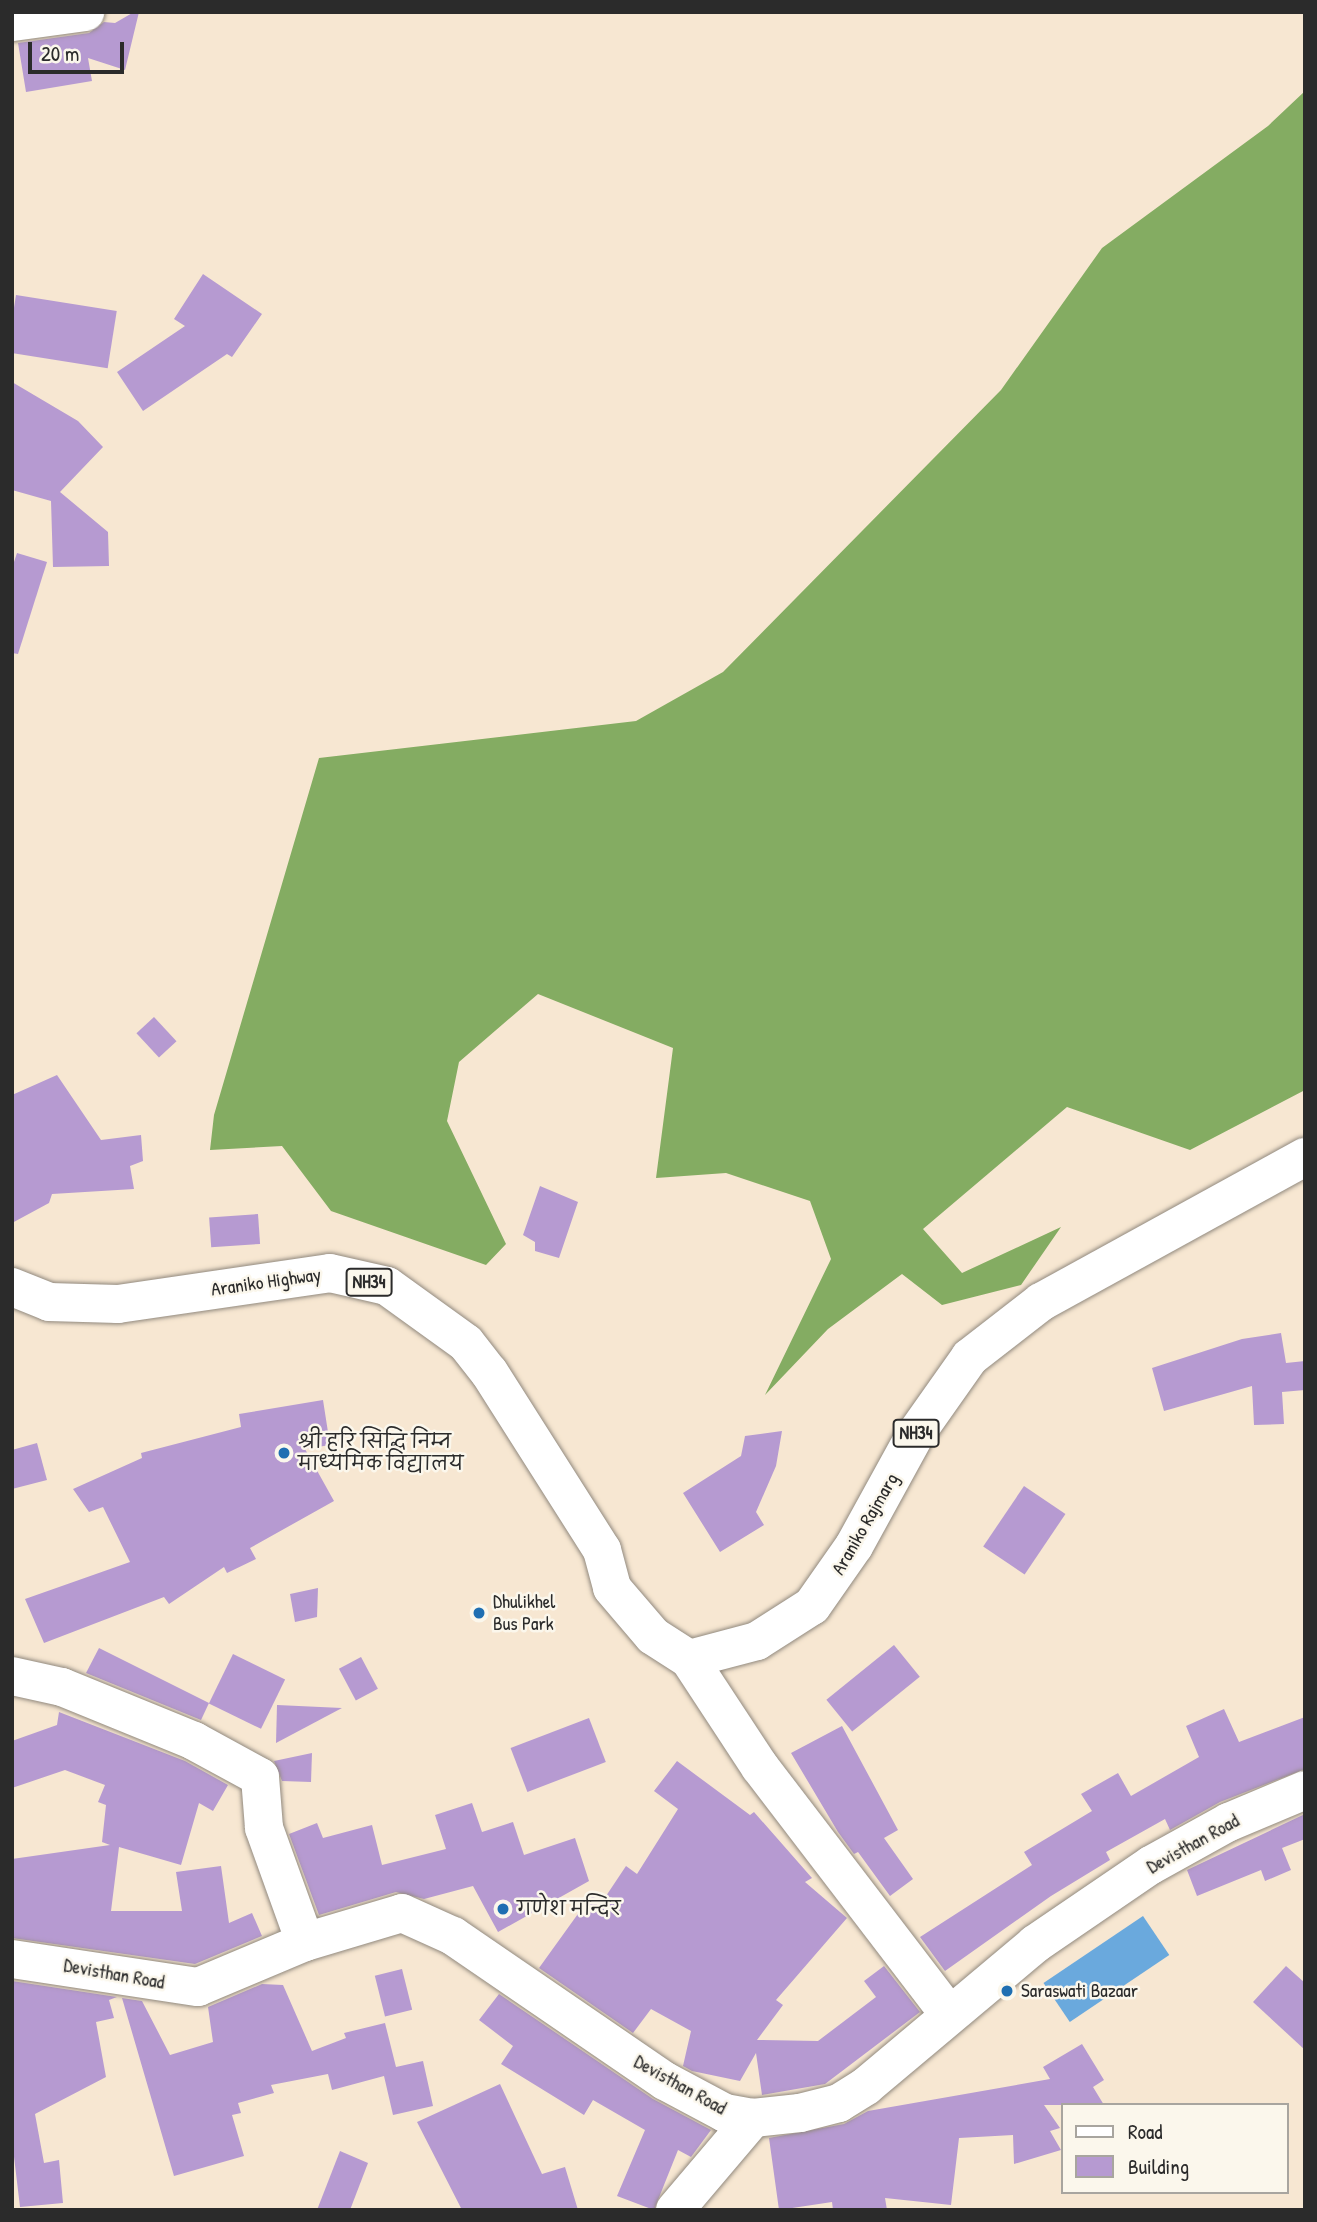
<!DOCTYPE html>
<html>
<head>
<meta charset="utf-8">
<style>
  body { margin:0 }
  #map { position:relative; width:1317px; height:2222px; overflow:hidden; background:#f7e7d2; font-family:"Patrick Hand","Playpen Sans Deva",sans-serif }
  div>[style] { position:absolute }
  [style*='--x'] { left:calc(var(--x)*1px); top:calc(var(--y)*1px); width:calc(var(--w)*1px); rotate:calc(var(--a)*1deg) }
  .forest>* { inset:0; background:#84ac62 }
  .water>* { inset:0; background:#6aa9dd; transform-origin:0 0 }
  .building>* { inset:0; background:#b69ad1; transform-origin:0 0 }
  .roads { filter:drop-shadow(0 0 2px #91897e) drop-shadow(0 0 2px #91897e) }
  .minor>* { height:38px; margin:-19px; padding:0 19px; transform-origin:19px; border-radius:19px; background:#fff }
  .trunk>* { height:38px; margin:-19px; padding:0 19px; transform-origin:19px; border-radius:19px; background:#fff }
  .dots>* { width:19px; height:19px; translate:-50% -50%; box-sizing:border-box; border:4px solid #fbf7ec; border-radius:50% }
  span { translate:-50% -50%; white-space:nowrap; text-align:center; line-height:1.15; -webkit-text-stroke:5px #fbf7ec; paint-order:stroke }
  .shield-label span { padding:2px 5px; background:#fbf7ec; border:2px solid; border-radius:5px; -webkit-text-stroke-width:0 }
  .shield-label { font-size:18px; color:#2b2b2b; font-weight:700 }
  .street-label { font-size:19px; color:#2b2b2b }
  .poi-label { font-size:19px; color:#2b2b2b }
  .left { translate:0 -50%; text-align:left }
  .frame { position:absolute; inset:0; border:14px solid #2b2b2b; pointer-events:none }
  .legend { position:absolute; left:1061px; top:2103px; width:228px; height:91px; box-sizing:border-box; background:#fbf7ec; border:2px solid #a8a59f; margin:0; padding:9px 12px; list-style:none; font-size:21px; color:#2b2b2b }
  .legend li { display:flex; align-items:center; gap:14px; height:35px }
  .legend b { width:35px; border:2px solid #a8a59f }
  .scale { position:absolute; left:28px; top:42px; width:96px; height:32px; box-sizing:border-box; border:4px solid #2b2b2b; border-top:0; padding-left:9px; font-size:21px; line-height:24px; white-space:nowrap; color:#2b2b2b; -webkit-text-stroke:5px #fbf7ec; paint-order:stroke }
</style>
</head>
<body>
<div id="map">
  <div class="forest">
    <div style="clip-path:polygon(1305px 91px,1305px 1090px,1190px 1150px,1067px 1107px,923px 1229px,962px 1273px,1061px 1227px,1021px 1285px,942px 1305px,902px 1274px,828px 1329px,765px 1395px,831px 1259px,810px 1201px,726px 1173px,656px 1178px,673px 1048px,538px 994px,459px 1062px,447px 1121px,506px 1244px,486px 1265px,331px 1211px,282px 1146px,210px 1150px,214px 1115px,319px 758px,636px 721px,723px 672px,1001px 390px,1102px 248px,1268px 126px)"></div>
  </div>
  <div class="water">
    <div style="left:1143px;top:1916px;width:47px;height:120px;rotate:56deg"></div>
  </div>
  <div class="building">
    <div style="clip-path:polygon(134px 12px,139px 12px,125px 70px,88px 58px,92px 81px,26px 92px,18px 43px,89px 33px,104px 22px,115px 23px)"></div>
    <div style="clip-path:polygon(203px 274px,262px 314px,232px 357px,227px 354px,143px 411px,117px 372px,185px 326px,174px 319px)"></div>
    <div style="left:16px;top:295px;width:102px;height:58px;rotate:9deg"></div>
    <div style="clip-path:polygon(12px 382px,78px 421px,103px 447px,60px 492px,108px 532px,109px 566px,53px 567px,51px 501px,12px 490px)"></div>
    <div style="clip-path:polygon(17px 553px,47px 562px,18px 654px,12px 653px,12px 568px)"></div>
    <div style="left:154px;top:1017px;width:33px;height:24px;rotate:47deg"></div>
    <div style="clip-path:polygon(57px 1075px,101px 1140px,141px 1135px,143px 1161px,130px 1166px,134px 1189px,52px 1194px,49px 1203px,12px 1223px,12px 1095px)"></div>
    <div style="clip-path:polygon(540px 1186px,578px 1202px,559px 1258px,535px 1251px,535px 1242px,523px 1235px)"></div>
    <div style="left:258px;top:1214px;width:30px;height:49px;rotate:86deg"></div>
    <div style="clip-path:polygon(1281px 1333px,1286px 1363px,1305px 1361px,1305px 1390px,1282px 1392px,1284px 1424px,1254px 1425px,1252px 1386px,1164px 1411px,1152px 1368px,1242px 1339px)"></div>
    <div style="clip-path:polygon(323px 1400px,330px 1445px,305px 1449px,334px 1501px,250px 1548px,256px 1559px,227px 1573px,224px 1567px,169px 1604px,164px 1597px,44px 1643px,25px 1599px,130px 1562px,103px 1507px,89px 1512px,73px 1489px,142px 1458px,141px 1453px,241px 1427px,239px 1414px)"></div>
    <div style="clip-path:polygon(782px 1431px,776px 1466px,756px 1512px,764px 1525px,720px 1552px,683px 1493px,741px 1456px,745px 1436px)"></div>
    <div style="clip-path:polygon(37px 1443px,47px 1480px,12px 1489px,12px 1450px)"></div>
    <div style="left:1024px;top:1486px;width:50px;height:73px;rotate:34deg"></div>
    <div style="clip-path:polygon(318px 1588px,317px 1617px,295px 1622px,290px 1594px)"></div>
    <div style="left:894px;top:1645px;width:41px;height:87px;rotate:51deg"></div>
    <div style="clip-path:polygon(99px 1648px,209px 1703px,201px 1720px,86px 1673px)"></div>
    <div style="left:233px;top:1654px;width:58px;height:55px;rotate:26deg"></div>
    <div style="left:361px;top:1657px;width:36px;height:25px;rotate:62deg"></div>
    <div style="clip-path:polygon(277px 1705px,342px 1708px,276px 1743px)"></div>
    <div style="clip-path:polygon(1224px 1709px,1239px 1742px,1305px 1717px,1305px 1769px,1220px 1802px,1170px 1830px,1165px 1819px,1106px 1852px,1110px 1860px,1051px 1896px,945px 1971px,920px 1937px,1032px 1865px,1024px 1852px,1092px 1811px,1081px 1794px,1118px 1773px,1131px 1796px,1199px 1757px,1186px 1726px)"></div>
    <div style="clip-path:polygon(59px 1712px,185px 1761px,228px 1785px,213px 1811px,199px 1803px,181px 1865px,119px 1847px,111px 1911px,182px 1911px,176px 1872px,221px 1866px,229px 1923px,252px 1913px,262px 1936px,195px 1964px,12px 1938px,12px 1859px,110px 1845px,102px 1842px,106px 1805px,98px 1802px,105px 1785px,65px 1770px,12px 1788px,12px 1741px,57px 1725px)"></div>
    <div style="left:589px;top:1718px;width:47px;height:84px;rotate:69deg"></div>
    <div style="clip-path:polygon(842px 1726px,898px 1830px,884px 1838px,913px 1879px,890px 1896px,858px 1852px,854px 1854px,838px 1832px,791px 1753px)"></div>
    <div style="clip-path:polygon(312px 1753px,311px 1782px,282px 1781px,274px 1761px)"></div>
    <div style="clip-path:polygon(677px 1761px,750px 1815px,754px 1812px,812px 1878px,805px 1882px,847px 1918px,776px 2000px,783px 2005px,757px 2040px,818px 2041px,876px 1997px,864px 1981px,884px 1966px,920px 2012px,825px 2084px,762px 2095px,756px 2053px,740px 2081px,692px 2071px,683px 2066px,691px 2031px,651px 2009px,633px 2033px,539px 1968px,593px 1893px,598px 1908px,626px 1866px,637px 1874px,678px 1809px,654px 1791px)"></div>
    <div style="clip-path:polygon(472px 1803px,482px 1832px,513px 1822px,524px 1855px,575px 1838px,589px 1881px,498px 1932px,473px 1886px,424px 1899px,396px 1892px,319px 1915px,289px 1834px,317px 1823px,323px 1838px,372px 1825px,382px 1865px,446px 1849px,435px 1815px)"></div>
    <div style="clip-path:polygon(1305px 1814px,1305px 1839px,1282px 1848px,1291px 1870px,1265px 1881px,1261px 1870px,1197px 1896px,1187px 1870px)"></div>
    <div style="clip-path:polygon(1286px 1966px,1305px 1983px,1305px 2050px,1253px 2002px)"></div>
    <div style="left:402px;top:1969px;width:42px;height:28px;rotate:76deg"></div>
    <div style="clip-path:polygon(12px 1981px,117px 1997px,109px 2000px,114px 2018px,96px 2022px,106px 2077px,35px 2114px,44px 2163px,59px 2160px,63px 2203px,20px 2207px,12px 2140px)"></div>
    <div style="clip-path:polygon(262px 1984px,283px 1985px,312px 2051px,346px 2038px,344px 2033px,385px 2023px,396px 2067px,423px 2061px,433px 2106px,393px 2115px,384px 2076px,332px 2090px,328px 2074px,271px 2085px,274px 2093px,238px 2103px,241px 2113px,232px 2115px,244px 2156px,174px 2176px,122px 1998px,142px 2001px,170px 2055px,213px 2042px,208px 2007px)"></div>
    <div style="clip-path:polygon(499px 1994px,653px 2099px,711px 2130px,691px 2157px,678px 2150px,654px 2210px,617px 2196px,645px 2130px,593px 2100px,584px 2115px,501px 2064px,513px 2046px,479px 2020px)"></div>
    <div style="clip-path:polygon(1082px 2044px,1104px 2080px,1093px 2087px,1104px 2105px,1044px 2105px,1060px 2128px,1050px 2131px,1061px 2150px,1014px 2164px,1013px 2135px,959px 2138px,951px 2205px,885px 2198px,887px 2210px,833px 2210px,832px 2202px,779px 2210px,769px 2138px,844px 2124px,868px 2111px,1050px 2079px,1043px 2067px)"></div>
    <div style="clip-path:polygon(500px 2084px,542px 2174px,565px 2167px,578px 2210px,462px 2210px,417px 2122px)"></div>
    <div style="clip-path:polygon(340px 2151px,368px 2163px,350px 2210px,317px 2210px)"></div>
  </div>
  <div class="roads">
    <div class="minor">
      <div style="--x:12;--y:22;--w:74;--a:-7.8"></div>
      <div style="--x:689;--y:1659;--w:129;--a:56.7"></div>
      <div style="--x:760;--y:1767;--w:311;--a:52.6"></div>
      <div style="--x:12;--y:1676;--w:51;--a:12.4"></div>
      <div style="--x:62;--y:1687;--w:143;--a:22.2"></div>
      <div style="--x:194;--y:1741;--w:75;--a:28.6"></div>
      <div style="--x:260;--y:1777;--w:51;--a:85.5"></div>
      <div style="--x:264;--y:1828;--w:121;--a:70.2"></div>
      <div style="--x:12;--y:1959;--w:188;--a:8.6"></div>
      <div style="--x:198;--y:1987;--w:116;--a:-22.8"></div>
      <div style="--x:305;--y:1942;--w:101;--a:-16.6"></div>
      <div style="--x:402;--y:1913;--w:56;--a:24.3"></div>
      <div style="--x:453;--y:1936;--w:257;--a:34.4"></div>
      <div style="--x:665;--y:2081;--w:68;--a:28.1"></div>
      <div style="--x:725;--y:2113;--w:28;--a:10"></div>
      <div style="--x:753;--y:2118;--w:47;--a:-6.1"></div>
      <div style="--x:800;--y:2113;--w:40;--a:-14.4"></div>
      <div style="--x:839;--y:2103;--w:32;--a:-32"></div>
      <div style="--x:866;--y:2086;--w:221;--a:-40"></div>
      <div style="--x:1035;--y:1944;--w:140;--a:-34.3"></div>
      <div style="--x:1151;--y:1865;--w:89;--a:-28.9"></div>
      <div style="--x:1229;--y:1822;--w:82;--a:-22.8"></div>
      <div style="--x:675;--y:2210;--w:121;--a:-49.7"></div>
    </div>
    <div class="trunk">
      <div style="--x:12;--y:1287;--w:40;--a:22"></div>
      <div style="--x:49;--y:1302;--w:69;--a:1.7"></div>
      <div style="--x:118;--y:1304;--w:214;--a:-8.3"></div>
      <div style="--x:330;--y:1273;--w:58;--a:12.8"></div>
      <div style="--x:387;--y:1286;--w:97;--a:35.8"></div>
      <div style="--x:466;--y:1343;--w:37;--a:52"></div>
      <div style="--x:489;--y:1372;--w:211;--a:57.6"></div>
      <div style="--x:602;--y:1550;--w:39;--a:75"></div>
      <div style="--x:612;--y:1588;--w:63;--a:49.5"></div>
      <div style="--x:653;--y:1636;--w:43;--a:32.6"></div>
      <div style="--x:689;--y:1659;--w:70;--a:-14.8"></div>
      <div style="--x:757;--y:1641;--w:65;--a:-32.5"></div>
      <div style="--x:812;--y:1606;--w:73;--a:-55"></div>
      <div style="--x:854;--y:1546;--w:127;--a:-61.2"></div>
      <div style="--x:915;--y:1435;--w:95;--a:-54.8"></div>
      <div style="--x:970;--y:1357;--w:90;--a:-37.8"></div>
      <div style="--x:1041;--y:1302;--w:301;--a:-28.8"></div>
    </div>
  </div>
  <div class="dots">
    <div style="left:284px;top:1453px;background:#1f6fb2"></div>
    <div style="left:479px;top:1613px;background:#1f6fb2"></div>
    <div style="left:503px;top:1909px;background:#1f6fb2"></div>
    <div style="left:1007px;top:1991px;background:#1f6fb2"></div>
  </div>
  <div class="shield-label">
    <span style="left:369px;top:1282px">NH34</span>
    <span style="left:916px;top:1433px">NH34</span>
  </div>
  <div class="street-label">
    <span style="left:266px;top:1282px;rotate:-8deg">Araniko Highway</span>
    <span style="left:865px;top:1524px;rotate:-60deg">Araniko Rajmarg</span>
    <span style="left:1193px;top:1844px;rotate:-29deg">Devisthan Road</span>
    <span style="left:114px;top:1974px;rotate:10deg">Devisthan Road</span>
    <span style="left:680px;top:2085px;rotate:29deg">Devisthan Road</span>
  </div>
  <div class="poi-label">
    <span class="left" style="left:298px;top:1453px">श्री हरि सिद्धि निम्न<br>माध्यमिक विद्यालय</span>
    <span class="left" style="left:493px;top:1613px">Dhulikhel<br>Bus Park</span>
    <span class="left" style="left:517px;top:1909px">गणेश मन्दिर</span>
    <span class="left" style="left:1021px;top:1991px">Saraswati Bazaar</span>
  </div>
  <div class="frame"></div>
  <ul class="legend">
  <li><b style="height:9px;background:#fff"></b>Road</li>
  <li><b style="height:19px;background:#b69ad1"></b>Building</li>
  </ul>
  <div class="scale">20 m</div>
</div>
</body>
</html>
